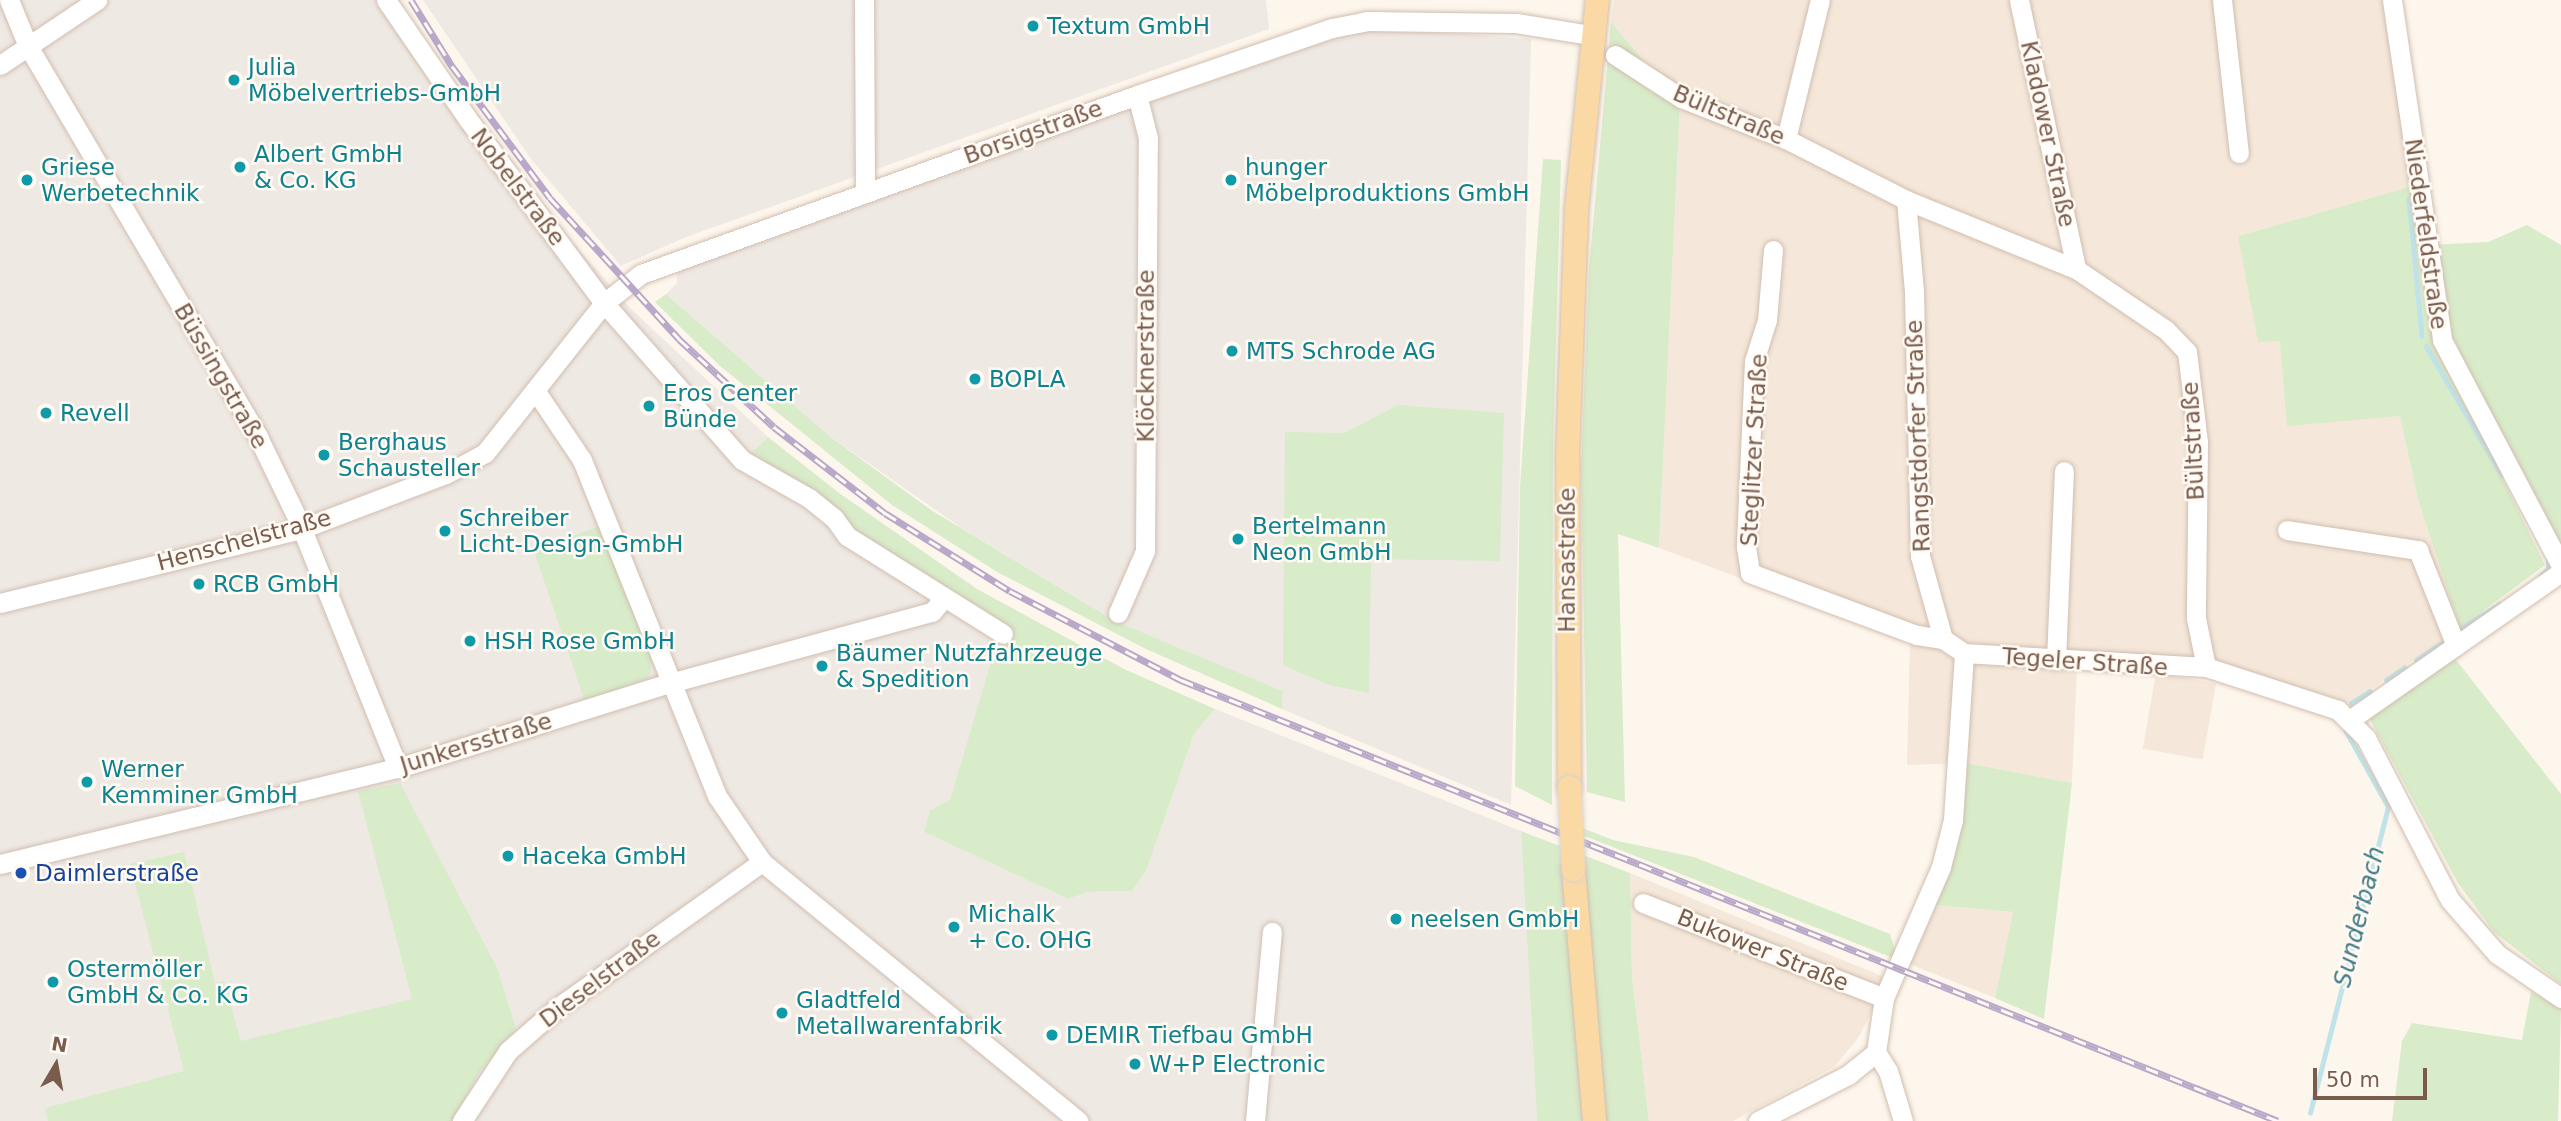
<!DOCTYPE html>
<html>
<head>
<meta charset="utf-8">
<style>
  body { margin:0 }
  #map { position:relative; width:2561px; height:1121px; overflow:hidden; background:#fdf6ec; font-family:"DejaVu Sans",sans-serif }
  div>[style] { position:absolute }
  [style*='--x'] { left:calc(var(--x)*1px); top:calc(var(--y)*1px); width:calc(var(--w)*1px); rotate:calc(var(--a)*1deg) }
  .residential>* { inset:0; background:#f5e8da; transform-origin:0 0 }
  .industrial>* { inset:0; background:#efe9e4 }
  .green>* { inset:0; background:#d8ecc9 }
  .stream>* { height:4.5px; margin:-2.25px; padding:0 2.25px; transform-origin:2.25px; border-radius:2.25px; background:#bfe3e8 }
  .roads { filter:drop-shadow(0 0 2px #d1beb0) drop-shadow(0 0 2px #d1beb0) }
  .minor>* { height:19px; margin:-9.5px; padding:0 9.5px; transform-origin:9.5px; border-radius:9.5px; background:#fff }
  .major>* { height:23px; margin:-11.5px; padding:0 11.5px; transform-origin:11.5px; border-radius:11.5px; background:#fbd9a5 }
  .rail>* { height:7px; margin-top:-3.5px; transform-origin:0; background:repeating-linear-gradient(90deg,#fffaf3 0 13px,#b9a8c9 0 26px); box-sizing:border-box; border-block:2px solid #b9a8c9 }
  .bridges { filter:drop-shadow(0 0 2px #dad1cd) drop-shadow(0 0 2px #dad1cd) }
  .major-bridge>* { height:23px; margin:-11.5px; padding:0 11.5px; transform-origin:11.5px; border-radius:11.5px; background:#fbd9a5 }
  .dots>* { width:19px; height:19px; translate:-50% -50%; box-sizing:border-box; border:4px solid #fffaf3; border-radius:50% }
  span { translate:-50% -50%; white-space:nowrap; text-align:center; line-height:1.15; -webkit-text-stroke:5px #fffaf3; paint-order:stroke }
  .culture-label { font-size:23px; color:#0d838f }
  .left { translate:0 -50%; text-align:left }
  .street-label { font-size:23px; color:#7a5c4d }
  .transit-label { font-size:23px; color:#164399 }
  .water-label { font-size:24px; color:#437c86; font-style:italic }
  .north { position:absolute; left:21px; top:1030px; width:70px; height:70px; -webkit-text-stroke:5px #fffaf3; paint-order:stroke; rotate:10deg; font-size:19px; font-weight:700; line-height:28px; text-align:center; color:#7a5c4d }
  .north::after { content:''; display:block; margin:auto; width:24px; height:32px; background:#7a5c4d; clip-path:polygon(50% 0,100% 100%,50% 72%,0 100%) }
  .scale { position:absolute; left:2313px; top:1068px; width:114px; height:32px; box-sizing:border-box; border:4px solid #7a5c4d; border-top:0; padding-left:9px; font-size:21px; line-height:24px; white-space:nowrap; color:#7a5c4d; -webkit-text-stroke:5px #fffaf3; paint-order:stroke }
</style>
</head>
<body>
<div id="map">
  <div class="residential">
    <div style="clip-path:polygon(1614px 0,2382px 0,2412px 186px,2238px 236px,2280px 341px,2400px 416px,2418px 500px,2460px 628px,2350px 703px,2230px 666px,2077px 667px,2072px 783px,1966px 763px,1907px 765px,1910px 641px,1659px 548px,1680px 104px,1611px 22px)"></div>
    <div style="left:2156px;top:673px;width:61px;height:77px;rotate:10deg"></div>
    <div style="clip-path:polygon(1630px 873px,1889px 979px,1858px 1038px,1834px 1067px,1733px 1121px,1649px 1121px,1632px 976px)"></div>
    <div style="clip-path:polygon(1933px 905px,2013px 912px,1995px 998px,1907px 963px)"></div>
  </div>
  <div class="industrial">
    <div style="clip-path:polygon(0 0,398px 0,541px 206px,630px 308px,768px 437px,748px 457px,999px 635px,950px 800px,930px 810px,924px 832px,1068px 899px,1088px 892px,1132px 891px,1146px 871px,1194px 734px,1215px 709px,1521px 831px,1537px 1121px,0 1121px)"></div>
    <div style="clip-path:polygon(423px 0,1266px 0,1269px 29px,686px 237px,621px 266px,531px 159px)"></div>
    <div style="clip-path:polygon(1371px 28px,1531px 39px,1511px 805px,1282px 709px,1283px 691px,1115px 621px,963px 529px,828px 435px,666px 294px,677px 283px,677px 267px,1339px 33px)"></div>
  </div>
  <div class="green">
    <div style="clip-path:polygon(1611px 22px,1680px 104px,1659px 548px,1618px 534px,1625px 802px,1587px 792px,1581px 469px,1589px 270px)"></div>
    <div style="clip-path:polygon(1543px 159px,1561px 160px,1553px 449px,1552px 805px,1515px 786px,1520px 486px)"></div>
    <div style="clip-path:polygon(2412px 186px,2442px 356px,2545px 565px,2460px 628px,2418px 500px,2400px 416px,2287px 426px,2280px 341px,2258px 342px,2238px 236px)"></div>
    <div style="clip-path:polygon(2527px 225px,2561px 245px,2561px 547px,2457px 360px,2430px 245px,2488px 242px)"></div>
    <div style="clip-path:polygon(666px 294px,828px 435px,931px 510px,1115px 621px,1283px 691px,1282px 709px,1146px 649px,997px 572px,892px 505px,720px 366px,655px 302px)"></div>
    <div style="clip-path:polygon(1398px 405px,1504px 413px,1500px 561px,1371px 559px,1369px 693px,1329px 685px,1283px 665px,1285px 432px,1344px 433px)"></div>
    <div style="clip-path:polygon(768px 437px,839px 493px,977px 589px,1124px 669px,1215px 709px,1194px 734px,1146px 871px,1132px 891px,1088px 892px,1068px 899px,924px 832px,930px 810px,950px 800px,999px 634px,747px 457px)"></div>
    <div style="clip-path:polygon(602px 525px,653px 657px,649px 678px,585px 702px,534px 551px)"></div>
    <div style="clip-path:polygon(2453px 656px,2561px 794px,2561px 984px,2494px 932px,2458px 883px,2368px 716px)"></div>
    <div style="clip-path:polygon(1966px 763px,2072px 783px,2044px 1019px,1995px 998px,2013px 912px,1933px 905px)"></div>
    <div style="clip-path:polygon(400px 783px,497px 968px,516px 1029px,481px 1070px,452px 1121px,48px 1121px,45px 1108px,184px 1071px,130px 864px,184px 852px,215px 983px,224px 981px,241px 1041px,412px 999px,358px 791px)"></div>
    <div style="clip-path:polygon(1572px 824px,1613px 840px,1694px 857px,1890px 934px,1898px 960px,1572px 831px)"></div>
    <div style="clip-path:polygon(1521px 831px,1630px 873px,1632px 976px,1649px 1121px,1537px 1121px)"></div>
    <div style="clip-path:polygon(2531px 992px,2561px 1007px,2558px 1121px,2392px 1121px,2402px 1041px,2412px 1023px,2522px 1040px)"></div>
  </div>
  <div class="stream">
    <div style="--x:2409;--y:199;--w:138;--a:84.6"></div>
    <div style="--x:2426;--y:346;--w:150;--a:59.5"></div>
    <div style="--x:2541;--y:575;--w:9;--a:-41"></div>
    <div style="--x:2548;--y:569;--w:10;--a:-90"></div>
    <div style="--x:2460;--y:629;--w:46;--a:-32.7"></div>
    <div style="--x:2416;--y:660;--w:32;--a:-34"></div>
    <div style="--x:2386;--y:680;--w:22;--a:-34"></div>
    <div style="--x:2351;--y:703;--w:22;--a:-32"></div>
    <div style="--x:2310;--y:1113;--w:316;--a:-75.7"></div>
    <div style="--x:2388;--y:807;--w:88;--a:-119.2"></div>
  </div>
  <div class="roads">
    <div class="minor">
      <div style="--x:9;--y:0;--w:50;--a:67.6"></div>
      <div style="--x:28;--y:46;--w:454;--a:59.5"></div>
      <div style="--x:258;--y:437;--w:97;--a:64.2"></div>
      <div style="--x:300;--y:524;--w:263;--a:68.1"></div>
      <div style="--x:386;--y:0;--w:143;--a:55.5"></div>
      <div style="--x:467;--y:118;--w:230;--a:53.5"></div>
      <div style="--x:604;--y:303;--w:209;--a:48.7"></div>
      <div style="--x:742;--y:460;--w:77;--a:29.6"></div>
      <div style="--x:809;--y:498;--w:32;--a:39"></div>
      <div style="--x:834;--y:518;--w:22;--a:54"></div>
      <div style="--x:847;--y:536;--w:184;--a:32.1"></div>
      <div style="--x:864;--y:0;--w:192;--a:89.7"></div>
      <div style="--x:2019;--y:0;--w:275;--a:78"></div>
      <div style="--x:2222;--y:0;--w:154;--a:83.7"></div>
      <div style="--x:2392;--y:0;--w:344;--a:81.6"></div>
      <div style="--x:2442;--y:340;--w:255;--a:62.2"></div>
      <div style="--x:1615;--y:55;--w:79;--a:33.1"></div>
      <div style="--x:1681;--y:98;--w:113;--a:21.3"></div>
      <div style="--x:1786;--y:139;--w:135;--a:26.9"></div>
      <div style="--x:1906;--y:200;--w:183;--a:22.1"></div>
      <div style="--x:2076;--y:269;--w:109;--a:34.1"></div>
      <div style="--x:2166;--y:330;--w:30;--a:46"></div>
      <div style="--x:2187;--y:352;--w:91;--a:83"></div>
      <div style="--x:2198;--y:442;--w:176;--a:90.7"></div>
      <div style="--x:2196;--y:618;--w:50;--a:78.5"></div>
      <div style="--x:0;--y:65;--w:117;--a:-33.8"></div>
      <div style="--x:1786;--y:139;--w:143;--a:-76.3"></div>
      <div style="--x:1906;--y:200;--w:92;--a:85"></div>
      <div style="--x:1914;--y:292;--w:264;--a:88.7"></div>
      <div style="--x:1920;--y:556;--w:86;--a:74.5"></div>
      <div style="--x:1943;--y:639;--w:25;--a:34"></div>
      <div style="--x:1964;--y:653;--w:242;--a:3.3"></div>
      <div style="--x:2206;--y:667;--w:139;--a:18"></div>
      <div style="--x:2338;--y:710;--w:40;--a:45"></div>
      <div style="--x:2366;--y:738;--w:182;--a:62.6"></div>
      <div style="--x:2450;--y:900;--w:72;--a:49"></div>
      <div style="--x:2497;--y:954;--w:78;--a:34.5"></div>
      <div style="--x:1773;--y:250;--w:70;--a:94.9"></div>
      <div style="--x:1767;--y:320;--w:43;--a:107.6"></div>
      <div style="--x:1754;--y:361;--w:186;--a:92.5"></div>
      <div style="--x:1746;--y:547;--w:26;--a:81"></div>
      <div style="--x:1750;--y:573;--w:178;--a:20.4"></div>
      <div style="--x:1917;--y:635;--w:26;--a:9"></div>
      <div style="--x:537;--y:393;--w:81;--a:56.1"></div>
      <div style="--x:582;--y:460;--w:362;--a:68.1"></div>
      <div style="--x:717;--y:796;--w:80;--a:55.7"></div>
      <div style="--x:762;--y:862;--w:409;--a:39.3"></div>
      <div style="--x:2287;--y:530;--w:133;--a:8.7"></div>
      <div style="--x:2418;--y:550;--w:103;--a:68.4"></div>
      <div style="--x:0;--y:603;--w:310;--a:-13.8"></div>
      <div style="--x:301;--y:529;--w:155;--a:-20.8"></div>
      <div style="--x:446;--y:474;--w:44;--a:-28.3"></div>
      <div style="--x:485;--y:453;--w:191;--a:-51.6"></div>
      <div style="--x:604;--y:303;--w:47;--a:-38.1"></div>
      <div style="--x:641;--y:274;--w:527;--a:-19.84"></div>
      <div style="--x:1137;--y:95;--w:206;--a:-19"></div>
      <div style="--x:1332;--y:28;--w:36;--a:-11"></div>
      <div style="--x:1367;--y:21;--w:149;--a:0.8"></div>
      <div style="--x:1516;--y:23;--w:76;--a:9.1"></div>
      <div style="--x:1118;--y:613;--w:68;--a:-66.5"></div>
      <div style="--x:1145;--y:551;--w:413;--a:-89.6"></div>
      <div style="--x:1148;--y:138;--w:44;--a:-104.3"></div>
      <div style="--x:2056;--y:660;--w:189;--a:-87.6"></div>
      <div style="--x:2351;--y:719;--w:256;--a:-35"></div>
      <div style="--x:0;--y:864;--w:409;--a:-13.6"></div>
      <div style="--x:398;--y:768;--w:285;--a:-17.4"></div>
      <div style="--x:670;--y:683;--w:271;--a:-15.2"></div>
      <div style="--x:932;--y:612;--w:16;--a:-50"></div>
      <div style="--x:1643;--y:903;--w:259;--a:21.5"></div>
      <div style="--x:1876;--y:1052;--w:22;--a:58"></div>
      <div style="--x:1888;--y:1071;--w:52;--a:73.3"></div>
      <div style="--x:462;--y:1121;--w:84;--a:-56.7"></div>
      <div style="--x:508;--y:1051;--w:65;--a:-41.3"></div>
      <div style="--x:557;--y:1008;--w:252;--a:-35.5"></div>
      <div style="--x:1255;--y:1121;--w:190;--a:-84.9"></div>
      <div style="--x:1758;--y:1121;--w:101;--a:-27.1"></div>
      <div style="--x:1848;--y:1075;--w:36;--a:-39"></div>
      <div style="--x:1876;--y:1052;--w:55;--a:-81.6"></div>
      <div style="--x:1884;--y:998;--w:143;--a:-66.5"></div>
      <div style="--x:1941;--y:867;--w:49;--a:-75.7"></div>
      <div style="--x:1953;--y:820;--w:167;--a:-86.2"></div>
    </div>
    <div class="major">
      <div style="--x:1569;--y:787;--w:330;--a:-90.3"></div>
      <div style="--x:1567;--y:457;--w:248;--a:-87.9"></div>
      <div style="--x:1576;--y:209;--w:210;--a:-84.3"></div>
      <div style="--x:1573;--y:869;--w:253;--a:85.2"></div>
    </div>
  </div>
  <div class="rail">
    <div style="--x:411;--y:0;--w:78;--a:58.2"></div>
    <div style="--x:452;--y:66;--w:164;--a:53.4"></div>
    <div style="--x:550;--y:198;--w:191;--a:47.5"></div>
    <div style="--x:679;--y:339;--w:129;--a:42.8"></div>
    <div style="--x:774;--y:427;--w:140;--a:37.8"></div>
    <div style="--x:885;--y:513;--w:147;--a:32"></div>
    <div style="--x:1010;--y:591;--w:193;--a:27.5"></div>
    <div style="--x:1181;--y:680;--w:1182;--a:21.9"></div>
  </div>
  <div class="bridges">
    <div class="major-bridge">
      <div style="--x:1569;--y:787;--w:82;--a:87.2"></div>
    </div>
  </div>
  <div class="dots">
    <div style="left:1033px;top:26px;background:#0f9aa8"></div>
    <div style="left:234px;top:80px;background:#0f9aa8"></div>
    <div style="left:240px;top:167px;background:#0f9aa8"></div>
    <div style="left:27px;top:180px;background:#0f9aa8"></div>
    <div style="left:1231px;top:180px;background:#0f9aa8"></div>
    <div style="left:1232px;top:351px;background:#0f9aa8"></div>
    <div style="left:975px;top:379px;background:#0f9aa8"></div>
    <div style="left:649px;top:406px;background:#0f9aa8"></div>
    <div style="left:46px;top:413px;background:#0f9aa8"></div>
    <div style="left:324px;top:455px;background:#0f9aa8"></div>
    <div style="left:445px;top:531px;background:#0f9aa8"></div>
    <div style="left:1238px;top:539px;background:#0f9aa8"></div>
    <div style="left:199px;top:584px;background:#0f9aa8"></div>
    <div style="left:470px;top:641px;background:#0f9aa8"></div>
    <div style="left:822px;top:666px;background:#0f9aa8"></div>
    <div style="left:87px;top:782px;background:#0f9aa8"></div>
    <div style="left:508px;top:856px;background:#0f9aa8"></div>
    <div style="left:21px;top:873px;background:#1a4fb4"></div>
    <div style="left:1396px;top:919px;background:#0f9aa8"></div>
    <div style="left:954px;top:927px;background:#0f9aa8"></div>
    <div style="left:53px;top:982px;background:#0f9aa8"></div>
    <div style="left:782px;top:1013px;background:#0f9aa8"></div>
    <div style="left:1052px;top:1035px;background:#0f9aa8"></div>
    <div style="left:1135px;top:1064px;background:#0f9aa8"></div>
  </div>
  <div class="culture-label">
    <span class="left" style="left:1047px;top:26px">Textum GmbH</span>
    <span class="left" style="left:248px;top:80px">Julia<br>Möbelvertriebs-GmbH</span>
    <span class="left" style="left:254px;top:167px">Albert GmbH<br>&amp; Co. KG</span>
    <span class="left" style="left:41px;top:180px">Griese<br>Werbetechnik</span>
    <span class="left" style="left:1245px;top:180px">hunger<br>Möbelproduktions GmbH</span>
    <span class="left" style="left:1246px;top:351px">MTS Schrode AG</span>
    <span class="left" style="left:989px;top:379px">BOPLA</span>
    <span class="left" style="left:663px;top:406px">Eros Center<br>Bünde</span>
    <span class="left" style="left:60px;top:413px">Revell</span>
    <span class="left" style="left:338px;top:455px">Berghaus<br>Schausteller</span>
    <span class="left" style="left:459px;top:531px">Schreiber<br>Licht-Design-GmbH</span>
    <span class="left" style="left:1252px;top:539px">Bertelmann<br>Neon GmbH</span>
    <span class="left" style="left:213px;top:584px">RCB GmbH</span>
    <span class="left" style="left:484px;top:641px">HSH Rose GmbH</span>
    <span class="left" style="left:836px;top:666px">Bäumer Nutzfahrzeuge<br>&amp; Spedition</span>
    <span class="left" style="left:101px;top:782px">Werner<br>Kemminer GmbH</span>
    <span class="left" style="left:522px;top:856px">Haceka GmbH</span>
    <span class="left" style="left:968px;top:927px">Michalk<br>+ Co. OHG</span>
    <span class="left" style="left:1410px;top:919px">neelsen GmbH</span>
    <span class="left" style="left:67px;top:982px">Ostermöller<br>GmbH &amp; Co. KG</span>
    <span class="left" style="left:796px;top:1013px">Gladtfeld<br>Metallwarenfabrik</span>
    <span class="left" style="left:1066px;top:1035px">DEMIR Tiefbau GmbH</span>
    <span class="left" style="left:1149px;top:1064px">W+P Electronic</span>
  </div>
  <div class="street-label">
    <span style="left:1729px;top:115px;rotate:23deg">Bültstraße</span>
    <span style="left:1033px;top:132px;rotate:-20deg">Borsigstraße</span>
    <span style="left:2048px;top:134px;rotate:78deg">Kladower Straße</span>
    <span style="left:518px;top:187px;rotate:53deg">Nobelstraße</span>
    <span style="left:2426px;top:234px;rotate:82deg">Niederfeldstraße</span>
    <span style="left:1146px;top:356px;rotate:-90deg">Klöcknerstraße</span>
    <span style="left:221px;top:376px;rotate:60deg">Büssingstraße</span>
    <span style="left:1918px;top:436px;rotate:-92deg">Rangstdorfer Straße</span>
    <span style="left:2193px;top:441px;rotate:-93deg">Bültstraße</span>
    <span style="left:1754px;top:450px;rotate:-87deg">Steglitzer Straße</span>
    <span style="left:244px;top:540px;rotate:-15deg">Henschelstraße</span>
    <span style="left:1567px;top:560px;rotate:-90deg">Hansastraße</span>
    <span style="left:2085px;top:662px;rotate:4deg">Tegeler Straße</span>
    <span style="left:476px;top:743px;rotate:-17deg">Junkersstraße</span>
    <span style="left:1763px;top:950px;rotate:22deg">Bukower Straße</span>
    <span style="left:600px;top:979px;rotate:-37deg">Dieselstraße</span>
  </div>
  <div class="transit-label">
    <span class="left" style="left:35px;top:873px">Daimlerstraße</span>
  </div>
  <div class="water-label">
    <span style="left:2360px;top:917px;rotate:-76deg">Sunderbach</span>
  </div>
  <div class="north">N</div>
  <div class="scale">50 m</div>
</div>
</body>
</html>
